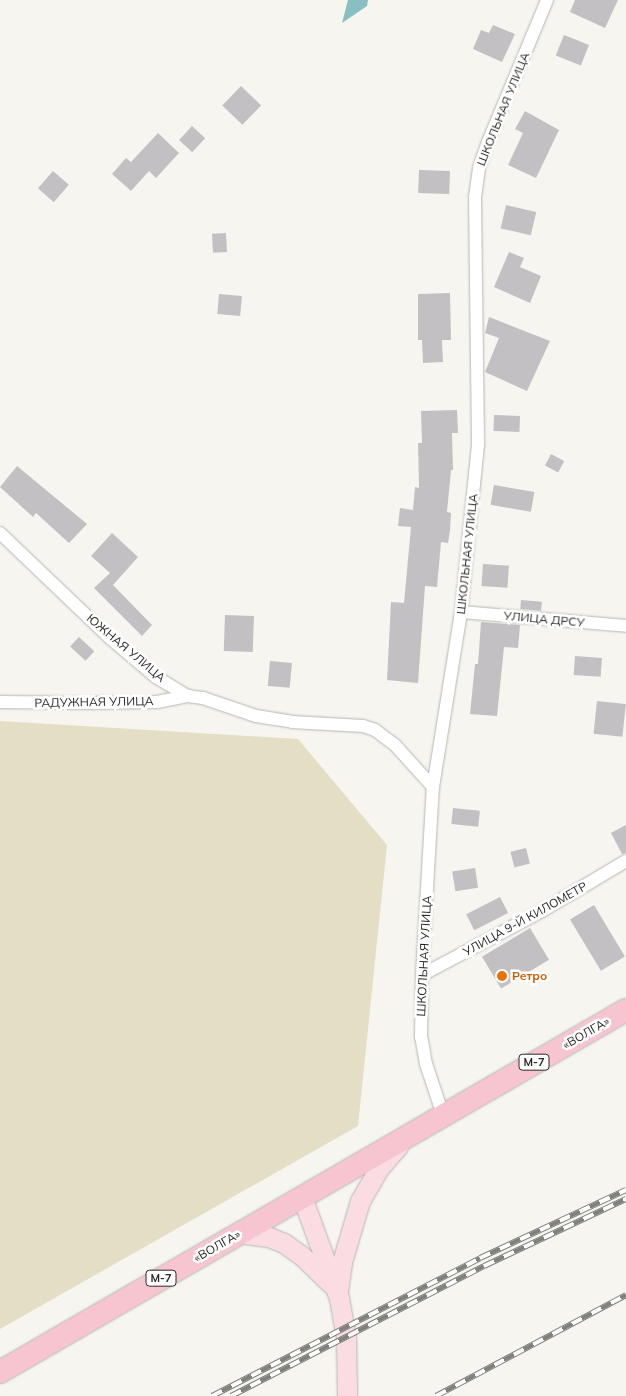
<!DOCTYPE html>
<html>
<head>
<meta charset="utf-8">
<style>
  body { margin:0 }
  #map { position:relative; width:626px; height:1396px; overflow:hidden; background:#f6f5f0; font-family:Mulish,sans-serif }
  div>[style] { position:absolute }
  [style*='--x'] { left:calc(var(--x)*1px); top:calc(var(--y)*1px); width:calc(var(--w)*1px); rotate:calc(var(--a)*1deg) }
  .green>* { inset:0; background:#e4dec4 }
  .water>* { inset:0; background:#88bfc2 }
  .building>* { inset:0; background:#c3c0c4; transform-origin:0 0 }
  .roads { filter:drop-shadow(0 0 1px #b7b6b1) drop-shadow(0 0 1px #b7b6b1) }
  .street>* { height:12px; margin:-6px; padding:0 6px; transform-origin:6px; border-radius:6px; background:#fff }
  .primary>* { height:19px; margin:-9.5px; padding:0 9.5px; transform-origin:9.5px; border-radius:9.5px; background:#fadce2 }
  .highway>* { height:22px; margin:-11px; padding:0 11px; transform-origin:11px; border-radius:11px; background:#f6c5cf }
  .rail>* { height:5.5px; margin-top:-2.75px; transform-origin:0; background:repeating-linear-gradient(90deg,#fff 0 11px,#80807c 0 22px); box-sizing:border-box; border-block:1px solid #80807c }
  .dots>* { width:14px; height:14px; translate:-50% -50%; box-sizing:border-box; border:2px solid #fff; border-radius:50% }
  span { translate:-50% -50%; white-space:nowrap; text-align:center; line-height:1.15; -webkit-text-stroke:5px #fff; paint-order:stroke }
  .shield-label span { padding:1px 4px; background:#fff; border:1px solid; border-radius:4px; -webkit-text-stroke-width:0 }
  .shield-label { font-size:11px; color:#272725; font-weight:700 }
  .street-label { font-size:12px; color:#272725 }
  .food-label { font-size:12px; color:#c56008; font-weight:700 }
  .left { translate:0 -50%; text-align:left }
</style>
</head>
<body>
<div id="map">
  <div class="green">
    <div style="clip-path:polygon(0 721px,298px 739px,387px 845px,358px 1126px,0 1329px)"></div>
  </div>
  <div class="water">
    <div style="clip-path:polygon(348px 0,368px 0,367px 6px,342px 23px)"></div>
  </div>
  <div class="building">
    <div style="clip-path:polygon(575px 0,618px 0,605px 28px,570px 12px)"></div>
    <div style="clip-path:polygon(493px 25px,515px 34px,502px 62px,473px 49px,481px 30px,489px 33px)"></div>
    <div style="left:564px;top:35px;width:27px;height:22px;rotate:22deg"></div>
    <div style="left:241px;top:86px;width:28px;height:27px;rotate:44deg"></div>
    <div style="clip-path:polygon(525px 111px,559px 130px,536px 178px,508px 165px,523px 133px,515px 129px)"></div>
    <div style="left:192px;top:126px;width:18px;height:19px;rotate:43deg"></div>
    <div style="clip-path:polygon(158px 133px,179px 153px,156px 178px,149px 171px,131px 191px,112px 174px,126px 158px,131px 162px)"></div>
    <div style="left:419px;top:170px;width:31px;height:23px;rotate:2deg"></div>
    <div style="left:53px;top:171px;width:21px;height:23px;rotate:41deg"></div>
    <div style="left:506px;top:205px;width:31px;height:24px;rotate:13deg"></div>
    <div style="left:226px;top:233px;width:19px;height:14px;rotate:87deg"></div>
    <div style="clip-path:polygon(509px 252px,524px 258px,520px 267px,541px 276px,530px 303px,494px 287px)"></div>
    <div style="clip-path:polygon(450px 293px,451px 340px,442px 340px,443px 362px,423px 363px,422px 340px,418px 340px,418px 294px)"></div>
    <div style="left:219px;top:294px;width:23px;height:20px;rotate:5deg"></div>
    <div style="clip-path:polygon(489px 317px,550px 341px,527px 391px,485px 372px,499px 338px,485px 333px)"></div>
    <div style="clip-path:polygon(457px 410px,458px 433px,452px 433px,453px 470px,451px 470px,447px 512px,451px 513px,450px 530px,448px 543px,441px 542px,437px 587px,425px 586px,418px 683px,387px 680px,391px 602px,404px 603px,411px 527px,398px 526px,400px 508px,413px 510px,415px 487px,419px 488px,418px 443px,422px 443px,421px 411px)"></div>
    <div style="left:494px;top:415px;width:26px;height:16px;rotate:2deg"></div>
    <div style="left:551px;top:454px;width:15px;height:13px;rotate:28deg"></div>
    <div style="clip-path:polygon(17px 466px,87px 524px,69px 543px,36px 513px,33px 517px,0 487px)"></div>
    <div style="left:494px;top:485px;width:41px;height:20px;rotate:10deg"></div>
    <div style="clip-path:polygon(112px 533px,138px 557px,113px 585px,152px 625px,142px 636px,94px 588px,110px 573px,91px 556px)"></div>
    <div style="left:483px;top:564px;width:26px;height:22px;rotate:4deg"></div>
    <div style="left:521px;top:600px;width:21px;height:9px;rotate:5deg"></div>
    <div style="left:225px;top:615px;width:29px;height:36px;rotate:2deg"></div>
    <div style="clip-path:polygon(481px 622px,520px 625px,518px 648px,504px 647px,497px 716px,470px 714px,475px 664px,478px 664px)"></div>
    <div style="left:79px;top:637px;width:21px;height:13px;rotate:43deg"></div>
    <div style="left:575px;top:656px;width:27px;height:19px;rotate:4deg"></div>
    <div style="left:270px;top:661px;width:22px;height:25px;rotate:5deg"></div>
    <div style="left:597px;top:701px;width:29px;height:33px;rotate:6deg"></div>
    <div style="left:453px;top:808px;width:27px;height:16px;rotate:6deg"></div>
    <div style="clip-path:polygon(626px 825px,626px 853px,622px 854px,611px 833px)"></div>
    <div style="left:526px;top:848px;width:16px;height:16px;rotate:76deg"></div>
    <div style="left:475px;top:868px;width:20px;height:23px;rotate:81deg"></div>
    <div style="left:500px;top:897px;width:18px;height:38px;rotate:63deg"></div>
    <div style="left:594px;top:905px;width:60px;height:28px;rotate:59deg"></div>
    <div style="left:530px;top:928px;width:37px;height:56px;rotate:59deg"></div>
  </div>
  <div class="roads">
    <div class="street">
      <div style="--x:0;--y:533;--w:153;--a:43.7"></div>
      <div style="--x:111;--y:639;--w:59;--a:40.2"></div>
      <div style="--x:156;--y:677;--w:37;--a:31"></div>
      <div style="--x:188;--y:696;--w:15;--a:8"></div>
      <div style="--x:203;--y:698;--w:56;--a:18.8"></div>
      <div style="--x:256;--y:716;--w:36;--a:9"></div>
      <div style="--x:292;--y:722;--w:71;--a:3.2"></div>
      <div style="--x:363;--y:726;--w:13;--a:18"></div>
      <div style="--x:375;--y:730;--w:25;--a:37"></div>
      <div style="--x:395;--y:745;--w:57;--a:47.9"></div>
      <div style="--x:461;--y:612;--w:166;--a:4.8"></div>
      <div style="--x:0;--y:702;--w:90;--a:0.6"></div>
      <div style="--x:90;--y:703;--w:67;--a:-0.9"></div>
      <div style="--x:157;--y:702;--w:32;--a:-11"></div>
      <div style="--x:422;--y:975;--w:136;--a:-28.1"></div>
      <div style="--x:542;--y:911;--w:98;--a:-30.8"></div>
      <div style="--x:443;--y:1115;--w:54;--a:-108.4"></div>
      <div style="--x:426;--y:1064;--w:27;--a:-100"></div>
      <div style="--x:421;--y:1037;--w:62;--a:-89.1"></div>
      <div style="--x:422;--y:975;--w:188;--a:-86.7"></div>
      <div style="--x:433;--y:787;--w:177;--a:-80.9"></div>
      <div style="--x:461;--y:612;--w:169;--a:-84.2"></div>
      <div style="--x:478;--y:444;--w:247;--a:-90.7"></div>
      <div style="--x:475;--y:197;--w:29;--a:-82"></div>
      <div style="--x:479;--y:168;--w:28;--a:-71"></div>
      <div style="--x:488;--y:142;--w:154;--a:-67.4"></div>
    </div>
    <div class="primary">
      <div style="--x:302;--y:1197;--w:108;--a:69.9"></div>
      <div style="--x:339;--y:1298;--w:39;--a:80"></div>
      <div style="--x:346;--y:1336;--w:60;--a:89"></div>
      <div style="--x:239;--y:1233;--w:30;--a:8"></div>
      <div style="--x:269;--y:1237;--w:16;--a:22"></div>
      <div style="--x:284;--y:1243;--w:22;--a:36"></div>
      <div style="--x:302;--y:1256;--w:40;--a:44"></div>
      <div style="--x:338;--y:1291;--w:29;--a:-82"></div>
      <div style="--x:342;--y:1262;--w:64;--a:-73.6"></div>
      <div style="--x:360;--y:1201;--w:39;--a:-60"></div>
      <div style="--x:380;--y:1167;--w:28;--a:-49"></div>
    </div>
    <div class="highway">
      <div style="--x:0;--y:1372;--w:723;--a:-30.04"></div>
    </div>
  </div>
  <div class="rail">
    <div style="--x:212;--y:1396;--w:301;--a:-27.2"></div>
    <div style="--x:480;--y:1258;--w:161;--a:-25"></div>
    <div style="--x:231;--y:1396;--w:284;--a:-27.2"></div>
    <div style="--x:484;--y:1266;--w:157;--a:-25.3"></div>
    <div style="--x:436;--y:1396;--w:215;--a:-28"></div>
  </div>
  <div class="dots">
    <div style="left:502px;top:976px;background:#e8710a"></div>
  </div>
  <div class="shield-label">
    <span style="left:534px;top:1062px">М-7</span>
    <span style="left:161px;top:1278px">М-7</span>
  </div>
  <div class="street-label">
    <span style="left:503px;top:109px;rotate:-68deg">ШКОЛЬНАЯ УЛИЦА</span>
    <span style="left:467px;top:554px;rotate:-84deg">ШКОЛЬНАЯ УЛИЦА</span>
    <span style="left:544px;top:619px;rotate:5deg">УЛИЦА ДРСУ</span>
    <span style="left:126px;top:648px;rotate:40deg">ЮЖНАЯ УЛИЦА</span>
    <span style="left:94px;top:702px;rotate:-1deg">РАДУЖНАЯ УЛИЦА</span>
    <span style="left:525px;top:919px;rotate:-29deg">УЛИЦА 9-Й КИЛОМЕТР</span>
    <span style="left:424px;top:956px;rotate:-87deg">ШКОЛЬНАЯ УЛИЦА</span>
    <span style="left:586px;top:1033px;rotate:-30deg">«ВОЛГА»</span>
    <span style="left:217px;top:1246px;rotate:-30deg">«ВОЛГА»</span>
  </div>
  <div class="food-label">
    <span class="left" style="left:512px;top:976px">Ретро</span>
  </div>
</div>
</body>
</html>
